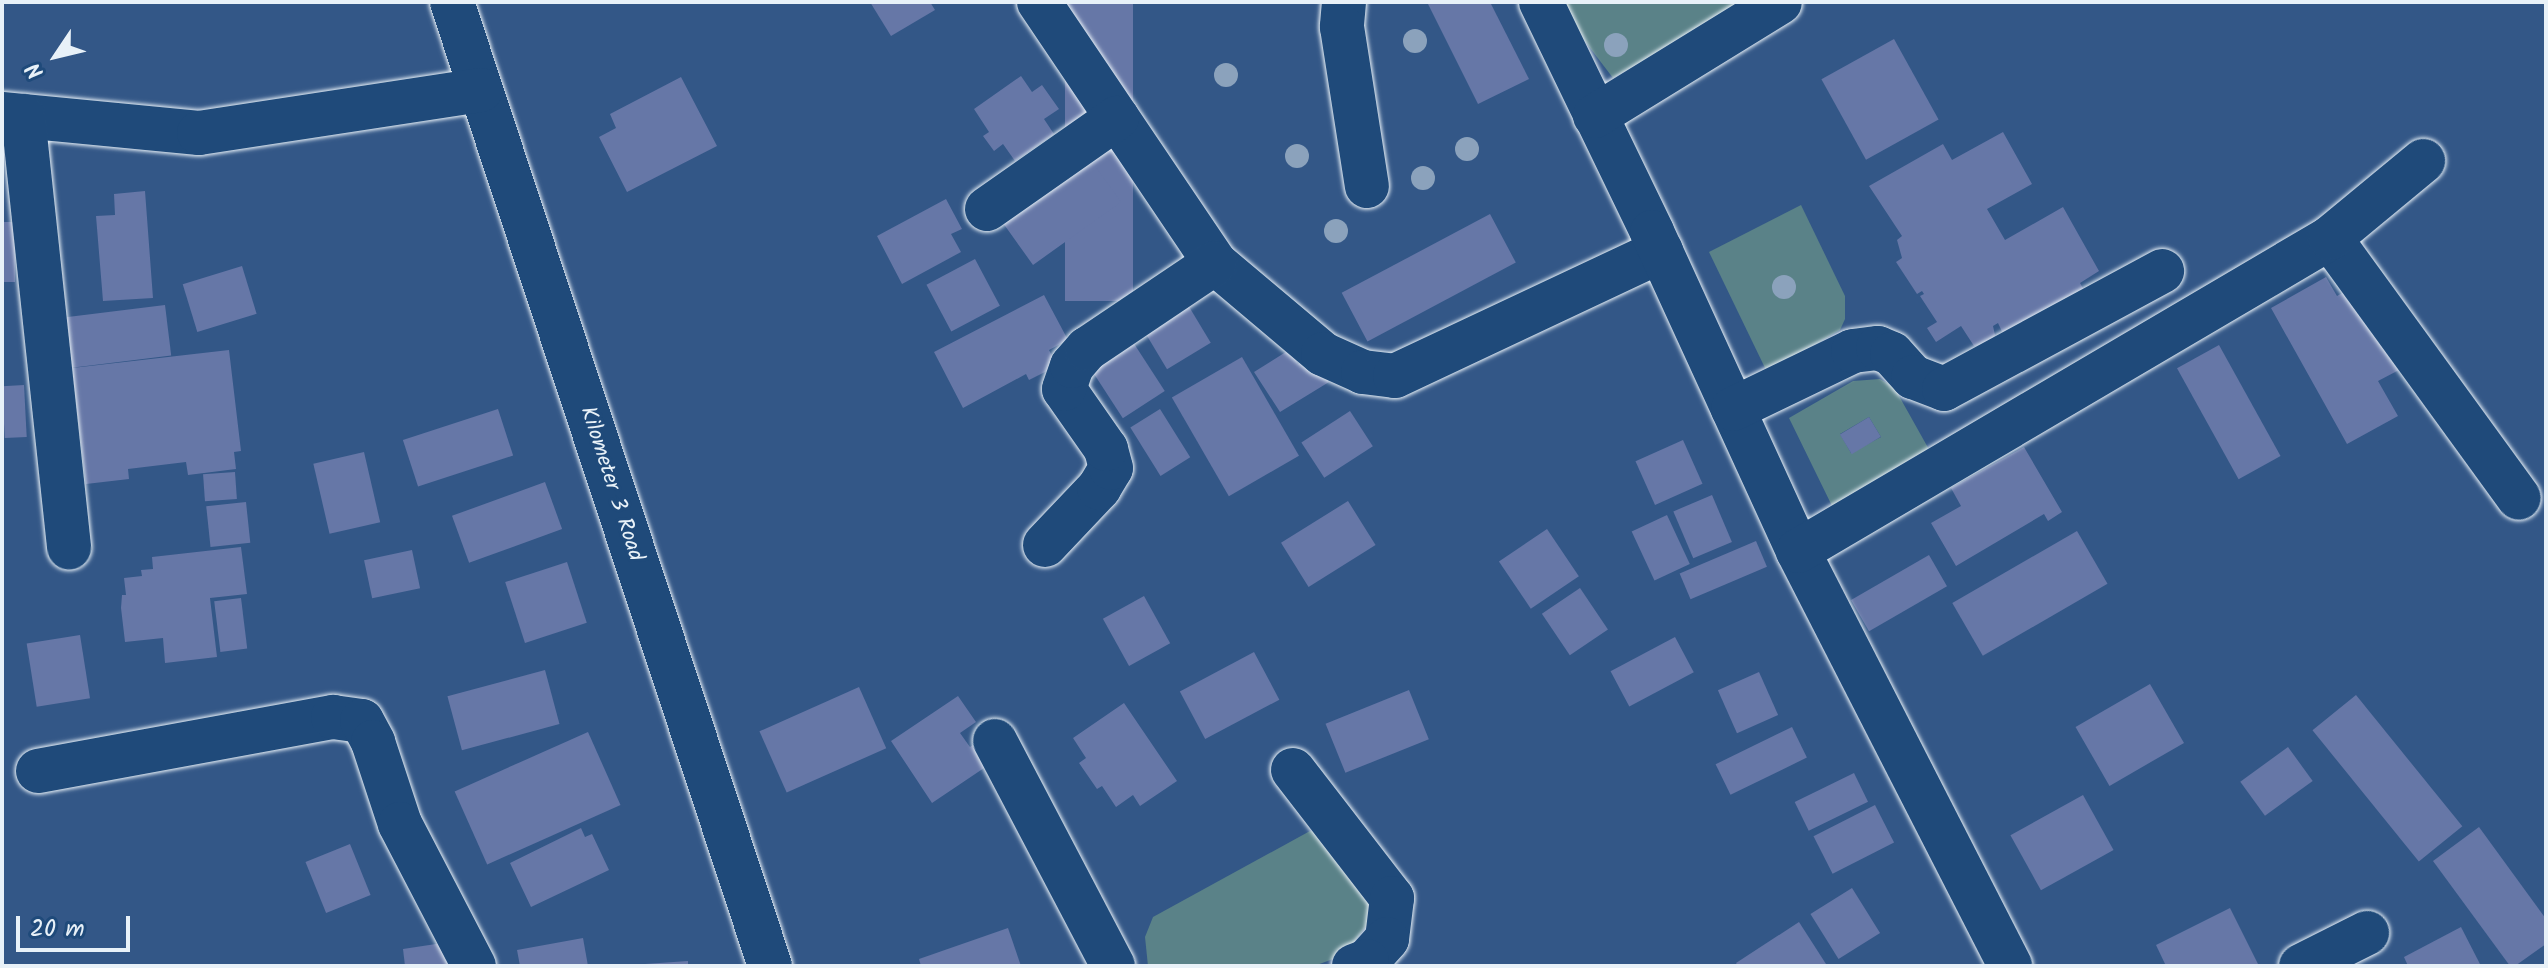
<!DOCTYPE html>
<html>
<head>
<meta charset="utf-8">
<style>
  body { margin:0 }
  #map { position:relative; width:2548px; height:968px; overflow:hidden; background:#335787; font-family:Kalam,sans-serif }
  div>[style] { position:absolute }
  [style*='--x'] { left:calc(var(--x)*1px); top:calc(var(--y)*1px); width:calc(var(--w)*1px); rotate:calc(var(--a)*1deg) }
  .green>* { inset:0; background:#5a8288 }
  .building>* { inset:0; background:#6677a7; transform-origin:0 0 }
  .roads { filter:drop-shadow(0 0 2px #e8f1f8) drop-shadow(0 0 2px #e8f1f8) }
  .minor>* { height:44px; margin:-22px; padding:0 22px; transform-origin:22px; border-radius:22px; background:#1f4a7a }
  .trees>* { width:24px; height:24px; margin:-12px; border-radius:50%; background:#8ba2bc }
  span { translate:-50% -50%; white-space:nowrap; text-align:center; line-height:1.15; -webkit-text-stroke:6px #1f4a7a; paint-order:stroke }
  .street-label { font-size:22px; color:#e8f1f8 }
  .frame { position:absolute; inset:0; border:4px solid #e8f1f8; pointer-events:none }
  .north { position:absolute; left:16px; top:16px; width:80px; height:80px; -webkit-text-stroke:6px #1f4a7a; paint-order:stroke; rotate:235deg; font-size:22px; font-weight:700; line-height:32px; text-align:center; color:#e8f1f8 }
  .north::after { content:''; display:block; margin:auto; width:28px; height:36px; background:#e8f1f8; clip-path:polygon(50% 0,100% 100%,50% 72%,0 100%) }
  .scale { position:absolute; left:16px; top:916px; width:114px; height:36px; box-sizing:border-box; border:4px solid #e8f1f8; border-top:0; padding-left:10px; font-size:24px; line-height:28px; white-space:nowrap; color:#e8f1f8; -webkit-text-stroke:6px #1f4a7a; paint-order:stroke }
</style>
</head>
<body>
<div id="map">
  <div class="green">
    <div style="clip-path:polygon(1555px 2px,1749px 2px,1613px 78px)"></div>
    <div style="clip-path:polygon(1801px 205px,1845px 296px,1845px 319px,1840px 330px,1767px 372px,1709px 252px)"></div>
    <div style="clip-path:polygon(evenodd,1880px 379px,1894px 387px,1931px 453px,1834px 510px,1789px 418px,1853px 381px,1880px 379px,1869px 417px,1881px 437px,1851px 453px,1840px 434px,1869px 417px)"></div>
    <div style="clip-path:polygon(1310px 831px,1326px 833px,1369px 900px,1367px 925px,1344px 955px,1314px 966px,1148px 966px,1145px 937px,1153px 917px)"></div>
  </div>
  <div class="building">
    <div style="clip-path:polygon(870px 2px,930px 2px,935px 10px,891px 36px)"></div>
    <div style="left:1065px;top:2px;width:68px;height:299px"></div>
    <div style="clip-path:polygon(1427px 2px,1490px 2px,1529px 79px,1478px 104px)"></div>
    <div style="left:1894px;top:39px;width:92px;height:83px;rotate:61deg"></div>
    <div style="clip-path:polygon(1021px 76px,1032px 92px,1042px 85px,1059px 109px,1044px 119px,1054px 134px,1015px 161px,1003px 144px,994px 151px,983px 136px,989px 132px,974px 109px)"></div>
    <div style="clip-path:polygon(681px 77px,717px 146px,627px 192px,599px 137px,616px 128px,610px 114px)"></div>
    <div style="clip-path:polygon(2003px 132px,2032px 184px,1987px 209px,2005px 240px,2063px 207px,2099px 271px,2080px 283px,2085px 292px,2005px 338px,1998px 323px,1993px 326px,1995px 335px,1991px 344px,1974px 346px,1961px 326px,1936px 342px,1927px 328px,1937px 322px,1920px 296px,1924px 294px,1922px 291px,1917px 294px,1896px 262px,1902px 258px,1897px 240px,1902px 236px,1869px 186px,1943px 144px,1952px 160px)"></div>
    <div style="clip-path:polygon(1073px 163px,1080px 172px,1093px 163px,1121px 202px,1033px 265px,998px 216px)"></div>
    <div style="clip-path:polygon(145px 191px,153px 298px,103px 301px,96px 216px,115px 215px,114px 194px)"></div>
    <div style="clip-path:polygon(946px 199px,962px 229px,951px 234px,961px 252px,902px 284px,877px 236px)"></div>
    <div style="left:1490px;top:214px;width:55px;height:168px;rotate:62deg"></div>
    <div style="left:2px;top:222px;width:13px;height:60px"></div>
    <div style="left:975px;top:259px;width:53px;height:55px;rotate:62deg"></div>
    <div style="left:242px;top:266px;width:50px;height:62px;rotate:73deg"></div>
    <div style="clip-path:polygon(2326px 277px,2337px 296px,2353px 287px,2399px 370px,2378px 381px,2398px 416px,2347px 444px,2271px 308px)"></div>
    <div style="clip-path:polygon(1044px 295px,1068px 340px,1049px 350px,1057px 366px,1029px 380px,1026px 374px,963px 408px,934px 352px)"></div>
    <div style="left:1185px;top:300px;width:50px;height:51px;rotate:59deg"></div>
    <div style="left:165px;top:305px;width:51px;height:102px;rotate:83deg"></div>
    <div style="left:1131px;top:339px;width:62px;height:50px;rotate:57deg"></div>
    <div style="left:2219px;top:345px;width:127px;height:48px;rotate:61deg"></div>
    <div style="clip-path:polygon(229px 350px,241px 451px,234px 452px,236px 469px,188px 475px,186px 462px,128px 469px,129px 479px,86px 484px,72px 368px)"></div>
    <div style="clip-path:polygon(1289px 350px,1298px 364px,1312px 355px,1329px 382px,1280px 412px,1254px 372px)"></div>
    <div style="left:1242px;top:357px;width:114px;height:81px;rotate:60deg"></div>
    <div style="left:24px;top:385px;width:52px;height:22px;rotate:87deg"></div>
    <div style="left:498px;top:409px;width:49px;height:100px;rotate:72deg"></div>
    <div style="left:1160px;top:409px;width:57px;height:35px;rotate:58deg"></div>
    <div style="left:1350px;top:411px;width:42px;height:58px;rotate:57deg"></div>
    <div style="left:1869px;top:417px;width:23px;height:34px;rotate:59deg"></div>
    <div style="left:1683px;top:440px;width:48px;height:52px;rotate:66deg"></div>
    <div style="clip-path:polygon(2024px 447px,2062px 512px,2048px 521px,2044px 514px,1956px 566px,1931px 523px,1961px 506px,1951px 488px)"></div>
    <div style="left:364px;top:452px;width:72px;height:52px;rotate:77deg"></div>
    <div style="left:235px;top:472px;width:27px;height:32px;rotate:86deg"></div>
    <div style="left:545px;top:482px;width:50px;height:99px;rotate:70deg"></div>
    <div style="left:1712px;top:495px;width:51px;height:42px;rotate:67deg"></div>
    <div style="left:1348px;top:501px;width:52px;height:79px;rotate:58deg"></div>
    <div style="left:246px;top:502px;width:41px;height:40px;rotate:84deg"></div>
    <div style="left:1667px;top:515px;width:54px;height:39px;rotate:65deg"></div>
    <div style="left:1547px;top:529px;width:57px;height:58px;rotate:56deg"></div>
    <div style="left:2077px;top:531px;width:61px;height:144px;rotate:60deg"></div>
    <div style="left:1756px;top:541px;width:28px;height:83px;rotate:67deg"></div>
    <div style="clip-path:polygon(241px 547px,247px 594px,210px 598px,217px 657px,165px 663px,163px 638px,125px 642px,121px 608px,122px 595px,126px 595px,124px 578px,142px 576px,141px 570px,153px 569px,152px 557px)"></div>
    <div style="left:412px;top:550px;width:39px;height:49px;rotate:78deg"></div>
    <div style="left:1929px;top:555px;width:36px;height:90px;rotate:60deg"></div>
    <div style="left:567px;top:562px;width:64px;height:65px;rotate:72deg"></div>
    <div style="left:1580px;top:588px;width:50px;height:46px;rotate:56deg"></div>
    <div style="left:1144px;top:596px;width:54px;height:47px;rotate:61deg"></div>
    <div style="left:241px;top:598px;width:51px;height:27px;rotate:83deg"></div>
    <div style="left:80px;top:635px;width:64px;height:54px;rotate:81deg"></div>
    <div style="left:1675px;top:637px;width:40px;height:73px;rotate:62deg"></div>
    <div style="left:1254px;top:652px;width:54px;height:84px;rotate:62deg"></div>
    <div style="left:545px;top:670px;width:56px;height:101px;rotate:75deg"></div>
    <div style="left:1759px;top:672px;width:47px;height:45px;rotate:66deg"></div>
    <div style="left:2150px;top:684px;width:68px;height:86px;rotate:60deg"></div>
    <div style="left:859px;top:687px;width:67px;height:109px;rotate:66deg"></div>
    <div style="left:1409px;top:690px;width:53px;height:90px;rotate:68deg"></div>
    <div style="left:2356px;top:695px;width:169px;height:56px;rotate:51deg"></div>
    <div style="clip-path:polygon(958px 696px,976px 722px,960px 733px,970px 747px,976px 743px,990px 764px,932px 803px,891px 741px)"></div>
    <div style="clip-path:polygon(1124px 703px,1177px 781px,1140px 806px,1133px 795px,1116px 807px,1102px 786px,1097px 789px,1079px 763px,1086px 758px,1073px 738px)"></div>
    <div style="left:1792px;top:727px;width:34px;height:85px;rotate:64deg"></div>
    <div style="left:588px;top:732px;width:80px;height:146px;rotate:66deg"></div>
    <div style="left:2288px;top:747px;width:42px;height:59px;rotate:54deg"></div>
    <div style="left:1854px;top:773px;width:32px;height:66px;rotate:64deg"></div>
    <div style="left:2083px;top:795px;width:63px;height:83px;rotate:61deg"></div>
    <div style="left:1875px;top:805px;width:42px;height:69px;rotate:63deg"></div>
    <div style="clip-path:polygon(2479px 827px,2546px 919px,2546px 944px,2515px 966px,2510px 966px,2433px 861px)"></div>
    <div style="clip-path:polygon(581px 828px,585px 837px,592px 834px,609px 870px,531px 907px,510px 863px)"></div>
    <div style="left:350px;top:844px;width:55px;height:48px;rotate:68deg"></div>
    <div style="left:1852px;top:888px;width:53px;height:49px;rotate:58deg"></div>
    <div style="clip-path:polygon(2230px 908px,2259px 966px,2166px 966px,2156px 945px)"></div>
    <div style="clip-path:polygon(1799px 922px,1826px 964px,1738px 966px,1736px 963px)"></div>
    <div style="clip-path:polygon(2461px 927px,2481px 966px,2408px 966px,2404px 957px)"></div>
    <div style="clip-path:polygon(1008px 928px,1021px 966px,921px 966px,919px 959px)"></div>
    <div style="clip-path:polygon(583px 938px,588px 966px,520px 966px,517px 950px)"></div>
    <div style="clip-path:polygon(449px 942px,452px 966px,405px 966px,403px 949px)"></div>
    <div style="clip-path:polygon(688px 961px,688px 966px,645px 966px,645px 964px)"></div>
  </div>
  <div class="roads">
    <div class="minor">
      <div style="--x:452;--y:2;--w:1015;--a:71.74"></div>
      <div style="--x:1039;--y:2;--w:315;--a:56"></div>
      <div style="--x:1215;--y:263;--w:141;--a:40.1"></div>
      <div style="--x:1323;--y:354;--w:44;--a:24.2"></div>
      <div style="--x:1363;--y:372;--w:32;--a:7"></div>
      <div style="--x:1395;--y:376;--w:294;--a:-25.2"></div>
      <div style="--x:1344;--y:2;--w:25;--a:95"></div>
      <div style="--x:1342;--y:27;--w:161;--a:81.1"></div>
      <div style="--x:1541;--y:2;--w:255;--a:64.2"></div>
      <div style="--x:1652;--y:232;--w:351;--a:65.4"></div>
      <div style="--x:1798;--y:551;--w:466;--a:62.9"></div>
      <div style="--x:2;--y:114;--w:198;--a:5.5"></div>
      <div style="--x:199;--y:133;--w:285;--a:-8.7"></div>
      <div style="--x:23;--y:116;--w:434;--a:83.9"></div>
      <div style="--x:1595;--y:116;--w:217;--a:-31.6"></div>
      <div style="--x:987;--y:209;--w:159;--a:-35"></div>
      <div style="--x:2330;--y:238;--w:321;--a:54"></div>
      <div style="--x:1733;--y:409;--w:133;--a:-25.8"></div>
      <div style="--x:1853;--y:351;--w:25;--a:-7"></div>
      <div style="--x:1878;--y:348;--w:15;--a:23"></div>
      <div style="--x:1892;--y:354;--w:31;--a:48"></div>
      <div style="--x:1913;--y:377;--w:33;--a:21"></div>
      <div style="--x:1944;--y:389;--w:248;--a:-28.4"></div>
      <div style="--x:1045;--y:545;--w:79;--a:-46.5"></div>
      <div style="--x:1099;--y:488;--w:23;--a:-59"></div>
      <div style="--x:1111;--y:468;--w:20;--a:-105"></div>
      <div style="--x:1106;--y:449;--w:73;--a:-125"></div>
      <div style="--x:1064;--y:389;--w:24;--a:-71"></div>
      <div style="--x:1072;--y:366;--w:23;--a:-49"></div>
      <div style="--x:1087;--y:349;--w:154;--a:-33.9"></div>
      <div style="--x:1798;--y:551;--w:617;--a:-30.47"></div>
      <div style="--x:2330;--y:238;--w:121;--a:-39.6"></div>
      <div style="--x:995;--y:741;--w:254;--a:62.3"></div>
      <div style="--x:1293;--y:770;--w:162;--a:52.3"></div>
      <div style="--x:1392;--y:898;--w:41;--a:97"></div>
      <div style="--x:1387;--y:939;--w:30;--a:132"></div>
      <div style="--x:1367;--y:961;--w:14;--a:159"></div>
      <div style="--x:38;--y:771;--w:300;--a:-10.4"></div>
      <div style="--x:333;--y:717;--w:29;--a:8"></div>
      <div style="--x:362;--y:721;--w:24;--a:62"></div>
      <div style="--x:373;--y:742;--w:86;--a:71.8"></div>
      <div style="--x:400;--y:824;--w:160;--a:62.5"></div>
      <div style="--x:2301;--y:966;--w:74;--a:-26.6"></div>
    </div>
  </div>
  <div class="trees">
    <div style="left:1415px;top:41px"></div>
    <div style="left:1616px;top:45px"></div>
    <div style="left:1226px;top:75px"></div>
    <div style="left:1467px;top:149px"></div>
    <div style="left:1297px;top:156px"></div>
    <div style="left:1423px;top:178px"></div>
    <div style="left:1336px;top:231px"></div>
    <div style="left:1784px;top:287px"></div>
  </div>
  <div class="street-label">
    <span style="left:611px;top:484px;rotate:72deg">Kilometer 3 Road</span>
  </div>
  <div class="frame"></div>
  <div class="north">N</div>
  <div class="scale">20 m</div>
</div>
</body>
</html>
